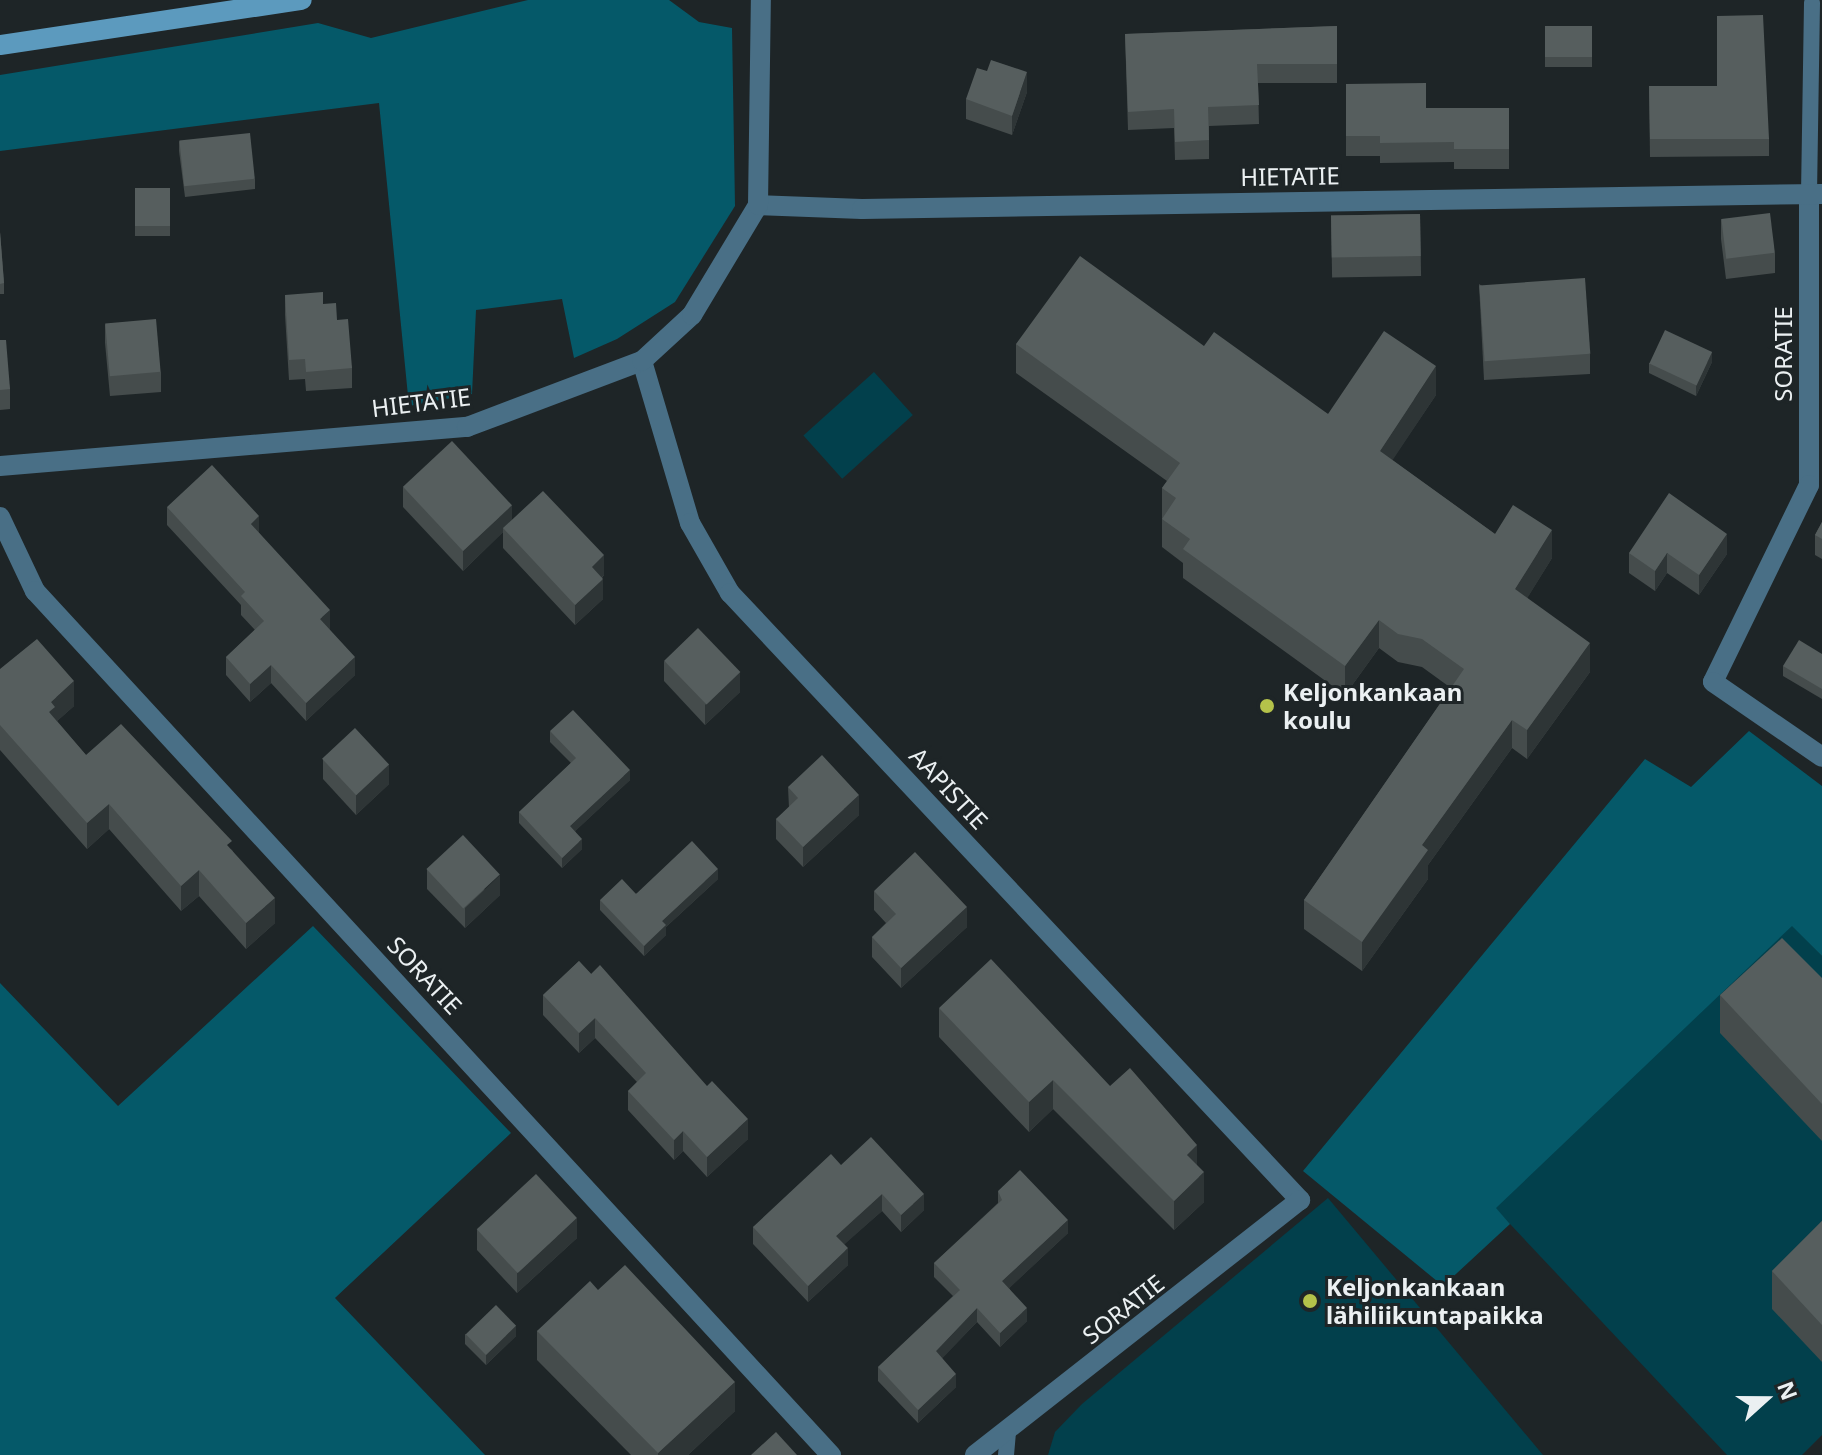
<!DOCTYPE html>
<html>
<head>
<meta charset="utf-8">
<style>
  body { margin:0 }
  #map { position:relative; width:1822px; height:1455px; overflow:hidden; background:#1e2527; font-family:"Noto Sans",sans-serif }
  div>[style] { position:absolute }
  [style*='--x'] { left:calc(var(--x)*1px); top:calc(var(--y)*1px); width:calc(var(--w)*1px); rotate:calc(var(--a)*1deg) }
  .green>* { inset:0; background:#02404c; transform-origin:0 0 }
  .forest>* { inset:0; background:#055969 }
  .lane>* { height:16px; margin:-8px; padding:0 8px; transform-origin:8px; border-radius:8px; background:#496f86 }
  .street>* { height:20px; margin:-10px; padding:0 10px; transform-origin:10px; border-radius:10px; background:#496f86 }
  .secondary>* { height:20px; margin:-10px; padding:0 10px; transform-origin:10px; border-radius:10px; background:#5c9abe }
  .wall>* { inset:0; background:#454c4c; transform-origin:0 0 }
  .shaded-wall>* { inset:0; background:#2e3536 }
  .building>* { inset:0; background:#565e5e; transform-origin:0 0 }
  .dots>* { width:22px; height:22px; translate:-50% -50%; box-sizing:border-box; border:4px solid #1e2527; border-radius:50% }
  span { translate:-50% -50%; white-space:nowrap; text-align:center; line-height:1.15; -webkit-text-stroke:6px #1e2527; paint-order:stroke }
  .street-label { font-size:24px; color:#ebf0f2 }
  .poi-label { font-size:24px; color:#ebf0f2; font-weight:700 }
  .left { translate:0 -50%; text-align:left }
  .north { position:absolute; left:1726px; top:1359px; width:80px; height:80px; -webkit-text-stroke:6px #1e2527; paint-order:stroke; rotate:69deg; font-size:22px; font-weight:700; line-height:32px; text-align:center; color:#ebf0f2 }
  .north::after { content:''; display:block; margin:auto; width:28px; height:36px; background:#ebf0f2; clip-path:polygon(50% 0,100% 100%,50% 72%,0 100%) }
</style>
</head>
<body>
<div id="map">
  <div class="green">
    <div style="left:874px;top:372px;width:58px;height:95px;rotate:48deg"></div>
    <div style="clip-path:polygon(1792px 925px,1822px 956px,1822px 1435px,1802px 1455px,1727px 1455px,1495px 1208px)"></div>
    <div style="clip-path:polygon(1328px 1198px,1543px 1455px,1048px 1455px,1055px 1432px,1082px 1404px)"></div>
  </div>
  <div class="forest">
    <div style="clip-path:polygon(528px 0,669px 0,699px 22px,732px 28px,735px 206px,675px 302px,617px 339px,574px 358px,562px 299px,476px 310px,472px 394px,409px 406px,379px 103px,0 151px,0 75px,318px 23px,371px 38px)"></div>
    <div style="clip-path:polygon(1749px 731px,1822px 786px,1822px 956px,1792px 926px,1496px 1208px,1510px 1224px,1443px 1286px,1303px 1171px,1645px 759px,1691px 787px)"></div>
    <div style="clip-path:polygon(313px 926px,511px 1133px,335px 1298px,485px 1455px,0 1455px,0 983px,118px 1106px)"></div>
  </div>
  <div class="lane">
    <div style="--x:1809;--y:194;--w:191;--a:-89.1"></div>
    <div style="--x:1006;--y:1455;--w:22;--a:-85"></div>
  </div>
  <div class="street">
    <div style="--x:1809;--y:194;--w:291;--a:90"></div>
    <div style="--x:1809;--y:485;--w:219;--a:116"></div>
    <div style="--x:1713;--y:682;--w:132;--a:34.5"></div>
    <div style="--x:758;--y:205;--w:104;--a:2.2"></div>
    <div style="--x:862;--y:209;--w:960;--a:-0.9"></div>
    <div style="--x:642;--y:361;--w:169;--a:73.5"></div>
    <div style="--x:690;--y:523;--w:81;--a:60.3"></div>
    <div style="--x:730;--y:593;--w:833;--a:46.8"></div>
    <div style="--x:1300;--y:1200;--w:413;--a:141.9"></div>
    <div style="--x:0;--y:466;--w:469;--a:-4.8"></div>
    <div style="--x:467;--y:427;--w:187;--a:-20.7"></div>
    <div style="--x:642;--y:361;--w:68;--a:-42.6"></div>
    <div style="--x:692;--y:315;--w:128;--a:-59"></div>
    <div style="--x:758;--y:205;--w:205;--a:-89.2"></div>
    <div style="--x:0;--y:517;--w:82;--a:64.7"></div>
    <div style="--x:35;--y:591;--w:1175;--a:47.35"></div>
  </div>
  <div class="secondary">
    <div style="--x:0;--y:45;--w:305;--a:-8.5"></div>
  </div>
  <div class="wall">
    <div style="clip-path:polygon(1337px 26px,1337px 83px,1258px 83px,1259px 124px,1209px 126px,1209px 159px,1175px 160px,1174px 128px,1128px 130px,1125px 34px)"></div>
    <div style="left:1545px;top:26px;width:47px;height:41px"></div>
    <div style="clip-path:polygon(1346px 84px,1426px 108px,1509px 108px,1509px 169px,1454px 169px,1454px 162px,1380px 163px,1380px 156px,1346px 156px)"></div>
    <div style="clip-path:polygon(1649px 86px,1769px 139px,1769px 156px,1650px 157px)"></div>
    <div style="clip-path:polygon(1027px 92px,1012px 135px,966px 119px,966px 99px)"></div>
    <div style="clip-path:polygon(179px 141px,255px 179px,255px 189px,185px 197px,179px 151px)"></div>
    <div style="left:135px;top:188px;width:35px;height:48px"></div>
    <div style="left:1420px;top:214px;width:62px;height:89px;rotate:89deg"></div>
    <div style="clip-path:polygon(1721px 219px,1775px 253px,1775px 273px,1726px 279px,1721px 239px)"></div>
    <div style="clip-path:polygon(0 232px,4px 283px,4px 294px,0 294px)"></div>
    <div style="clip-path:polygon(1479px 284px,1590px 354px,1590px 374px,1484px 380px)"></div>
    <div style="clip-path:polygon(285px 295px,323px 304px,337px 320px,352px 368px,352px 388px,306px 391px,305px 379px,289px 380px,285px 315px)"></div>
    <div style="clip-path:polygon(105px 324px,161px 372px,161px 392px,110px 396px,105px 343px)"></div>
    <div style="clip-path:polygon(0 340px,10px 389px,10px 409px,0 410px)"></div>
    <div style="clip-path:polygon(1016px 344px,1204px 346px,1328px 414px,1436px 395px,1392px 460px,1495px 534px,1552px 558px,1527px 598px,1590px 672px,1527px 759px,1512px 748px,1428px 865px,1428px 879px,1362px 971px,1304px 929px,1304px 900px,1451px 688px,1422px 667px,1398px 662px,1379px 648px,1345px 695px,1183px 578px,1183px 563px,1162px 547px,1162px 488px,1167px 481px,1016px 373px)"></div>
    <div style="clip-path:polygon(1712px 362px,1696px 396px,1649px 373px,1649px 363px)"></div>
    <div style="clip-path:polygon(403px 487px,512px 521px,604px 575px,602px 578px,603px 599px,575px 625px,503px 548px,503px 532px,463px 571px,403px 507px)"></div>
    <div style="clip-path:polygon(167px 507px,259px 533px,330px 628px,329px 629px,355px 675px,306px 721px,271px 683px,250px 702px,226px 675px,226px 657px,255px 630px,241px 615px,241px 605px,167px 525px)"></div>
    <div style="clip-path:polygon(1822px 522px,1822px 559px,1815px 555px,1815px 535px)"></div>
    <div style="clip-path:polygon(1629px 553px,1727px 554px,1699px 595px,1667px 573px,1655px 591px,1629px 573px)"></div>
    <div style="clip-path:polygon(1822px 654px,1822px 699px,1783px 676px,1783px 666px)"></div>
    <div style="clip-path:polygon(664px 661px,740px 692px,705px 725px,664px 681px)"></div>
    <div style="clip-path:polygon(0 669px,74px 706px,57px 721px,86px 755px,232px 850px,275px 923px,246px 949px,199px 896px,181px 911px,109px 829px,87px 849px,0 750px)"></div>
    <div style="clip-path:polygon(550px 731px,630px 780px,575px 831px,582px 849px,562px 868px,519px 823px,519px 812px,571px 763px,550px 742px)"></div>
    <div style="clip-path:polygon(323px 759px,389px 784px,356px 815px,323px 779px)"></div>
    <div style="clip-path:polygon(788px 787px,859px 815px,803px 867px,776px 839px,776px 819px,789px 808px)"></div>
    <div style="clip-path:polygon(427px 869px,500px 895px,465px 928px,427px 889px)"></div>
    <div style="clip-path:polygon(718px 879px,666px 927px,666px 935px,644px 956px,600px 910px,600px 900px)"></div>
    <div style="clip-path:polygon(874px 891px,967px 927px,901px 988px,872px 957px,872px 937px,886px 923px,874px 910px)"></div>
    <div style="clip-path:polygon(579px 961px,748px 1139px,707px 1177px,683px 1151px,674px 1160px,628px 1110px,628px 1091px,637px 1082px,595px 1038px,579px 1053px,543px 1015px,543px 995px)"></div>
    <div style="clip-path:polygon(1822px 978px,1822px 1141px,1720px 1033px,1720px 995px)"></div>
    <div style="clip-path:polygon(939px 1008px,1110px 1086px,1197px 1166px,1204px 1202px,1174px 1230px,1053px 1109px,1029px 1132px,939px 1037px)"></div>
    <div style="clip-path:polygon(841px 1165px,924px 1210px,901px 1232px,882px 1211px,844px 1244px,848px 1265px,808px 1302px,753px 1244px,753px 1227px)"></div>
    <div style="clip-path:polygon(998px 1191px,1068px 1233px,1009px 1288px,1027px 1321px,1000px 1347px,977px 1322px,942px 1358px,956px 1387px,918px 1423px,878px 1381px,878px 1367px,953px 1296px,934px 1277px,934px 1263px,998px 1203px)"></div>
    <div style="clip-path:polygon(1822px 1221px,1822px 1362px,1772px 1309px,1772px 1271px)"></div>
    <div style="clip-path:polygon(477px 1230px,577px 1238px,517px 1293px,477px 1250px)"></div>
    <div style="clip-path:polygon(598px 1290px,735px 1411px,688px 1455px,631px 1455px,537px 1360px,537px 1331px)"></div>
    <div style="clip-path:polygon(465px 1334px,516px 1336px,486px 1365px,465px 1344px)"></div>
  </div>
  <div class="shaded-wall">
    <div style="clip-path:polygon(1027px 72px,1027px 92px,1012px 135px,1012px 116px)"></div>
    <div style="clip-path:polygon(1712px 352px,1712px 362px,1696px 396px,1696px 386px)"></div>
    <div style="clip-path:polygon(1436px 366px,1436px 395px,1380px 479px,1380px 451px)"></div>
    <div style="clip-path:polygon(512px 505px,512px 525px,503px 528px,503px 532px,463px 571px,463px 551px)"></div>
    <div style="clip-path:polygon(259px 516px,259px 534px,251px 524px)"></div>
    <div style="clip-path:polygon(1552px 530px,1552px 558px,1515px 618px,1515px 589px)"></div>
    <div style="clip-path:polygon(1727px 534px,1727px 554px,1699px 595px,1699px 575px)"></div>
    <div style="clip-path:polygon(1667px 553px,1667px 573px,1655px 591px,1655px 571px)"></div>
    <div style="clip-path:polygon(604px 555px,604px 575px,592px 587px,592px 567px)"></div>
    <div style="clip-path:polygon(603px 579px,603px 599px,575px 625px,575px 605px)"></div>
    <div style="clip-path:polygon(330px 610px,330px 628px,320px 637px,320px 619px)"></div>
    <div style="clip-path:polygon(1379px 620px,1379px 648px,1345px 695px,1345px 666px)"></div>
    <div style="clip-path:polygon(1590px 643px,1590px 672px,1527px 759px,1527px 730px)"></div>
    <div style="clip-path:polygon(355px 657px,355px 675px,306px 721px,306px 703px)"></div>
    <div style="clip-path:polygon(271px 665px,271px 683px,250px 702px,250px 684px)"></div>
    <div style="clip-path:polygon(740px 672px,740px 692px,705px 725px,705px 705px)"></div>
    <div style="clip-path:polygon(74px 681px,74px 706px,55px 723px,49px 712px,51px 702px)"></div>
    <div style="clip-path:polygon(1512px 720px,1512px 748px,1428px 865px,1428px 879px,1362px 971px,1362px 942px,1422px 845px)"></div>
    <div style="clip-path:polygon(389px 764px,389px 784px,356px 815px,356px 795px)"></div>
    <div style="clip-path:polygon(630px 770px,630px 780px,570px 836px,570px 826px)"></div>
    <div style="clip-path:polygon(859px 795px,859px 815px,803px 867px,803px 847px)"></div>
    <div style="clip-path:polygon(109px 804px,109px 829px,87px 849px,87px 823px)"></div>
    <div style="clip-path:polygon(582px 839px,582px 849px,562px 868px,562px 858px)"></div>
    <div style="clip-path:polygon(718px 869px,718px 879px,666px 927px,666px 935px,644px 956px,644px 946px,662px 921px)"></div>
    <div style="clip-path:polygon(199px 870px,199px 896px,181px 911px,181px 886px)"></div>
    <div style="clip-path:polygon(500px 875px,500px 895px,465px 928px,465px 908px)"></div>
    <div style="clip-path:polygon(275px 898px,275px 923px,246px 949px,246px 923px)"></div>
    <div style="clip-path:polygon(967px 907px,967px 927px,901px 988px,901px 968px)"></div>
    <div style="clip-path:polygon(595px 1018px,595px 1038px,579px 1053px,579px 1033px)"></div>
    <div style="clip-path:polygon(1053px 1080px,1053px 1109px,1029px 1132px,1029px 1102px)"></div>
    <div style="clip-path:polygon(748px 1119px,748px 1139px,707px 1177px,707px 1157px)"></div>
    <div style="clip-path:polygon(683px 1131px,683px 1151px,674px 1160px,674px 1140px)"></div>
    <div style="clip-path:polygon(1197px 1145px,1197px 1174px,1187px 1155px)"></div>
    <div style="clip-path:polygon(1204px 1172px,1204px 1202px,1174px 1230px,1174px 1201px)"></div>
    <div style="clip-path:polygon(882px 1194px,882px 1211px,836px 1252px,836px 1236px)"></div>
    <div style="clip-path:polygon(924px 1194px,924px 1210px,901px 1232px,901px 1215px)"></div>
    <div style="clip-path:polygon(577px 1218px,577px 1238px,517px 1293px,517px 1273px)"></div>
    <div style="clip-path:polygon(1068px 1220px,1068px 1233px,1002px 1295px,1002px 1281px)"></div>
    <div style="clip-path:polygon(848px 1248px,848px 1265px,808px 1302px,808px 1286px)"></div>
    <div style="clip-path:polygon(977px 1308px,977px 1322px,936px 1365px,936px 1351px)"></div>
    <div style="clip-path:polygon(1027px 1308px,1027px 1321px,1000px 1347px,1000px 1333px)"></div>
    <div style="clip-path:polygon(516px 1326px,516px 1336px,486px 1365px,486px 1355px)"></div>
    <div style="clip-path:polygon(956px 1374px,956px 1387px,918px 1423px,918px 1410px)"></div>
    <div style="clip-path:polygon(735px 1382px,735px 1411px,688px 1455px,658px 1455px,658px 1453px)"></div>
  </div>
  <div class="building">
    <div style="clip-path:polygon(1763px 15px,1769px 139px,1650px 139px,1649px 86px,1717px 86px,1717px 16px)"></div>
    <div style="clip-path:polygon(1337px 26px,1337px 64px,1257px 64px,1259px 105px,1208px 107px,1209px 140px,1175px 142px,1174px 109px,1128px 112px,1125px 34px)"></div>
    <div style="left:1545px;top:26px;width:47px;height:31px"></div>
    <div style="clip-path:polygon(991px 60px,1027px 72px,1012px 116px,966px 99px,977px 68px,987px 71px)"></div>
    <div style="clip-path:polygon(1426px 83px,1426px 108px,1509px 108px,1509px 149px,1454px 149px,1454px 142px,1380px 143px,1380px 136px,1346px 136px,1346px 84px)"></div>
    <div style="left:250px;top:133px;width:46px;height:71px;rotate:84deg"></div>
    <div style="left:135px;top:188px;width:35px;height:38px"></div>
    <div style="left:1770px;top:213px;width:40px;height:49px;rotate:83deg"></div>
    <div style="left:1420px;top:214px;width:42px;height:89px;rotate:89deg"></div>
    <div style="clip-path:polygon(0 232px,4px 283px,0 284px)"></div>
    <div style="clip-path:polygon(1080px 256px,1204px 346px,1214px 332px,1328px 414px,1384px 331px,1436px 366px,1380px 451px,1495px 534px,1513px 505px,1552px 530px,1515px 589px,1590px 643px,1527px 730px,1512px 720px,1422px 845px,1428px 850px,1362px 942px,1304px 900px,1464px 669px,1422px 639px,1398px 634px,1379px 620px,1345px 666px,1183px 549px,1190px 539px,1162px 519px,1176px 498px,1162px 488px,1180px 463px,1016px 344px)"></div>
    <div style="left:1585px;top:278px;width:76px;height:106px;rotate:86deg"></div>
    <div style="clip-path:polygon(323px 292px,323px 304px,336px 303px,337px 320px,348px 319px,352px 368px,306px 372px,305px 359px,289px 360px,285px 295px)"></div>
    <div style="left:156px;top:319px;width:53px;height:51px;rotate:85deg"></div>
    <div style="left:1665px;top:330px;width:52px;height:37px;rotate:25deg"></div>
    <div style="clip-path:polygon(0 340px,6px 340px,10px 389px,0 390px)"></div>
    <div style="left:452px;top:441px;width:88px;height:67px;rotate:47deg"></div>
    <div style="clip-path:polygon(212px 465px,259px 516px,251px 524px,330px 610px,320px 619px,355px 657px,306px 703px,271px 665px,250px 684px,226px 657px,264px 621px,241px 596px,245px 592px,167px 507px)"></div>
    <div style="clip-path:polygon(543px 491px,604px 555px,592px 567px,603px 579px,575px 605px,503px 528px)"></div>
    <div style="clip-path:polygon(1669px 493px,1727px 534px,1699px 575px,1667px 553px,1655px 571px,1629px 553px)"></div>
    <div style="clip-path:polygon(1822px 522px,1822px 539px,1815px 535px)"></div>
    <div style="left:698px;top:628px;width:61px;height:47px;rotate:46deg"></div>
    <div style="clip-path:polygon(37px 639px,74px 681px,51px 702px,55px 707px,49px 712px,86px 755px,121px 724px,232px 841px,227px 845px,275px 898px,246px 923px,199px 870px,181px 886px,109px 804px,87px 823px,0 725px,0 669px)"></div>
    <div style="clip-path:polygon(1799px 640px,1822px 654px,1822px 689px,1783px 666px)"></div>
    <div style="clip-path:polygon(573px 710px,630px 770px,570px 826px,582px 839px,562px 858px,519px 812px,576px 758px,550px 731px)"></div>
    <div style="left:355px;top:728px;width:50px;height:45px;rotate:47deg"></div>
    <div style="clip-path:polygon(822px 755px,859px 795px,803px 847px,776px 819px,798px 798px,788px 787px)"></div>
    <div style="left:463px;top:835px;width:54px;height:50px;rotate:47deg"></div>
    <div style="clip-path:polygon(692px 841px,718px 869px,662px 921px,666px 925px,644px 946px,600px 900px,622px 879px,636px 894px)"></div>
    <div style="clip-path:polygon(915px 852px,967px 907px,901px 968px,872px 937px,896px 914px,874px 891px)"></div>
    <div style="clip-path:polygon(1782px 938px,1822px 978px,1822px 1104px,1720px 995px)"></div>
    <div style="clip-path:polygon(991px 959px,1110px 1086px,1130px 1068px,1197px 1145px,1187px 1155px,1204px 1172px,1174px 1201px,1053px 1080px,1029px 1102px,939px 1008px)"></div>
    <div style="clip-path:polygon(579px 961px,591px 974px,600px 965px,707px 1086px,712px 1081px,748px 1119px,707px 1157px,683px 1131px,674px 1140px,628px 1091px,646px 1073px,595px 1018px,579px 1033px,543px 995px)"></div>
    <div style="clip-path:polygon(871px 1137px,924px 1194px,901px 1215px,882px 1194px,836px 1236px,848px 1248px,808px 1286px,753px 1227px,831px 1154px,841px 1165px)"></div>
    <div style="clip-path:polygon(1020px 1170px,1068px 1220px,1002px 1281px,1027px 1308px,1000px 1333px,977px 1308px,936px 1351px,956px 1374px,918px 1410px,878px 1367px,960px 1290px,934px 1263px,1002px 1200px,998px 1191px)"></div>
    <div style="left:536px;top:1174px;width:60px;height:81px;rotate:47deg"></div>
    <div style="clip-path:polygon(1822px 1221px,1822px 1325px,1772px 1271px)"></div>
    <div style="clip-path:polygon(625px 1265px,735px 1382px,658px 1453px,537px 1331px,590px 1281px,598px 1290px)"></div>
    <div style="left:496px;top:1305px;width:29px;height:42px;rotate:46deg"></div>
    <div style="clip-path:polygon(776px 1432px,797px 1455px,751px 1455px)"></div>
  </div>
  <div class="dots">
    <div style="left:1267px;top:706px;background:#b4c24a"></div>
    <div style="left:1310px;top:1301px;background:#b4c24a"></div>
  </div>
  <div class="street-label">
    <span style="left:1290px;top:176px;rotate:-1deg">HIETATIE</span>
    <span style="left:1783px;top:354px;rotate:-90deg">SORATIE</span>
    <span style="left:421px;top:402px;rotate:-7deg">HIETATIE</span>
    <span style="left:949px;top:788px;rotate:47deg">AAPISTIE</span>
    <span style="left:425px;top:975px;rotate:47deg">SORATIE</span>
    <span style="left:1123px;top:1309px;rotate:-38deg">SORATIE</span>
  </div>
  <div class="poi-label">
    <span class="left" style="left:1283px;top:706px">Keljonkankaan<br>koulu</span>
    <span class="left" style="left:1326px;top:1301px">Keljonkankaan<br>lähiliikuntapaikka</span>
  </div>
  <div class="north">N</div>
</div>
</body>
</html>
